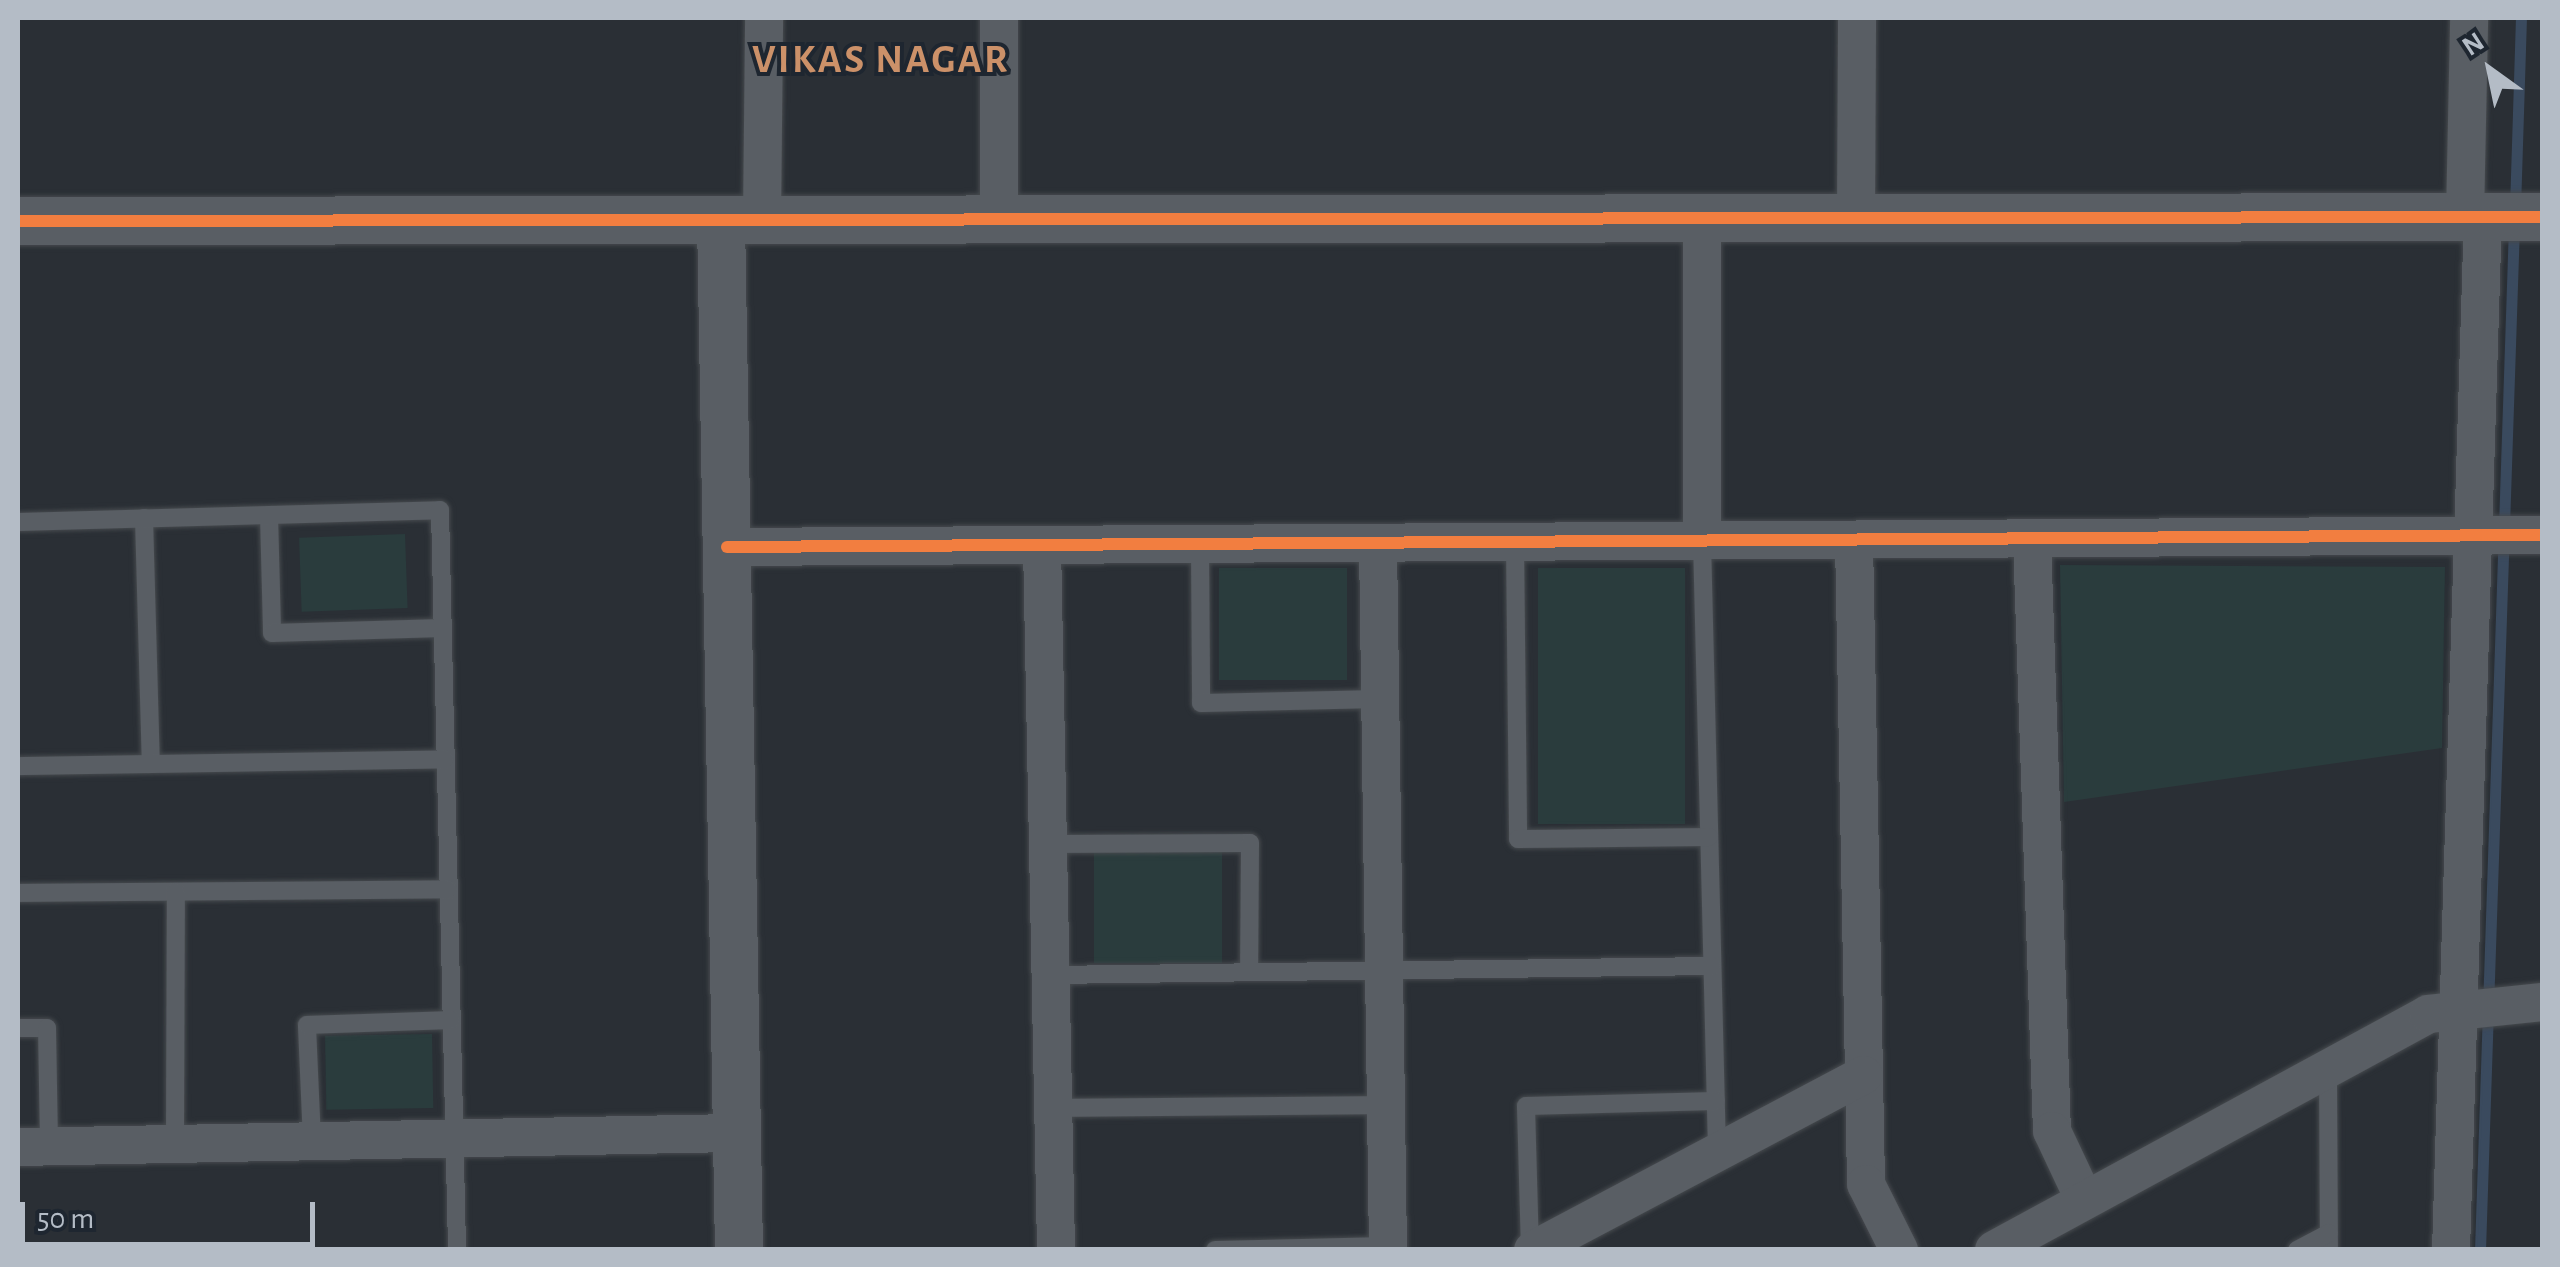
<!DOCTYPE html>
<html>
<head>
<meta charset="utf-8">
<style>
  body { margin:0 }
  #map { position:relative; width:2560px; height:1267px; overflow:hidden; background:#2a2f35; font-family:"Alegreya Sans",sans-serif }
  div>[style] { position:absolute }
  [style*='--x'] { left:calc(var(--x)*1px); top:calc(var(--y)*1px); width:calc(var(--w)*1px); rotate:calc(var(--a)*1deg) }
  .green>* { inset:0; background:#2a3c3d; transform-origin:0 0 }
  .stream>* { height:11px; margin:-5.5px; padding:0 5.5px; transform-origin:5.5px; border-radius:5.5px; background:#3a4a5e }
  .roads { filter:drop-shadow(0 0 2px #464a4e) drop-shadow(0 0 2px #464a4e) }
  .service>* { height:18px; margin:-9px; padding:0 9px; transform-origin:9px; border-radius:9px; background:#595e64 }
  .minor>* { height:38px; margin:-19px; padding:0 19px; transform-origin:19px; border-radius:19px; background:#595e64 }
  .tertiary>* { height:48px; margin:-24px; padding:0 24px; transform-origin:24px; border-radius:24px; background:#595e64 }
  .cycleway>* { height:12px; margin:-6px; padding:0 6px; transform-origin:6px; border-radius:6px; background:#f27e40 }
  span { translate:-50% -50%; white-space:nowrap; text-align:center; line-height:1.15; -webkit-text-stroke:8px #1e2630; paint-order:stroke }
  .district-label { font-size:40px; color:#cc9169; font-weight:700; letter-spacing:2.5px }
  .frame { position:absolute; inset:0; border:20px solid #b4bcc6; pointer-events:none }
  .north { position:absolute; left:2440px; top:20px; width:100px; height:100px; -webkit-text-stroke:8px #1e2630; paint-order:stroke; rotate:327deg; font-size:28px; font-weight:700; line-height:40px; text-align:center; color:#b4bcc6 }
  .north::after { content:''; display:block; margin:auto; width:35px; height:45px; background:#b4bcc6; clip-path:polygon(50% 0,100% 100%,50% 72%,0 100%) }
  .scale { position:absolute; left:20px; top:1202px; width:295px; height:45px; box-sizing:border-box; border:5px solid #b4bcc6; border-top:0; padding-left:12px; font-size:30px; line-height:35px; white-space:nowrap; color:#b4bcc6; -webkit-text-stroke:8px #1e2630; paint-order:stroke }
</style>
</head>
<body>
<div id="map">
  <div class="green">
    <div style="left:405px;top:534px;width:74px;height:106px;rotate:88deg"></div>
    <div style="clip-path:polygon(2060px 565px,2445px 567px,2442px 748px,2064px 802px)"></div>
    <div style="left:1219px;top:568px;width:128px;height:112px"></div>
    <div style="left:1538px;top:568px;width:147px;height:256px"></div>
    <div style="left:1094px;top:851px;width:128px;height:112px"></div>
    <div style="left:432px;top:1034px;width:74px;height:107px;rotate:89deg"></div>
  </div>
  <div class="stream">
    <div style="--x:2515;--y:208;--w:190;--a:-88.2"></div>
    <div style="--x:2480;--y:1250;--w:1024;--a:-88.1"></div>
  </div>
  <div class="roads">
    <div class="service">
      <div style="--x:269;--y:515;--w:118;--a:88.5"></div>
      <div style="--x:272;--y:633;--w:170;--a:-1.7"></div>
      <div style="--x:144;--y:518;--w:246;--a:88.4"></div>
      <div style="--x:18;--y:522;--w:422;--a:-1.6"></div>
      <div style="--x:440;--y:510;--w:740;--a:88.68"></div>
      <div style="--x:1702;--y:541;--w:611;--a:88.59"></div>
      <div style="--x:1515;--y:542;--w:297;--a:89.4"></div>
      <div style="--x:1518;--y:839;--w:191;--a:-0.6"></div>
      <div style="--x:1200;--y:544;--w:159;--a:89.6"></div>
      <div style="--x:1201;--y:703;--w:179;--a:-1.3"></div>
      <div style="--x:18;--y:766;--w:427;--a:-0.9"></div>
      <div style="--x:1048;--y:844;--w:202;--a:-0.3"></div>
      <div style="--x:1250;--y:843;--w:128;--a:90.4"></div>
      <div style="--x:18;--y:893;--w:430;--a:-0.5"></div>
      <div style="--x:1051;--y:975;--w:661;--a:-0.78"></div>
      <div style="--x:18;--y:1028;--w:29;--a:0"></div>
      <div style="--x:47;--y:1028;--w:118;--a:89"></div>
      <div style="--x:2328;--y:1069;--w:181;--a:89.7"></div>
      <div style="--x:1054;--y:1108;--w:332;--a:-0.5"></div>
      <div style="--x:312;--y:1141;--w:116;--a:-92.5"></div>
      <div style="--x:307;--y:1025;--w:144;--a:-2"></div>
      <div style="--x:175;--y:1143;--w:251;--a:-89.8"></div>
      <div style="--x:1215;--y:1250;--w:173;--a:-1.3"></div>
      <div style="--x:1530;--y:1250;--w:144;--a:-91.6"></div>
      <div style="--x:1526;--y:1106;--w:190;--a:-1.5"></div>
      <div style="--x:2297;--y:1250;--w:36;--a:-28"></div>
    </div>
    <div class="minor">
      <div style="--x:2465;--y:217;--w:199;--a:-88.8"></div>
      <div style="--x:1856;--y:218;--w:200;--a:-89.7"></div>
      <div style="--x:999;--y:219;--w:201;--a:-90"></div>
      <div style="--x:762;--y:220;--w:202;--a:-89.4"></div>
      <div style="--x:2032;--y:539;--w:592;--a:88.07"></div>
      <div style="--x:2052;--y:1131;--w:75;--a:64.8"></div>
      <div style="--x:1854;--y:540;--w:644;--a:88.93"></div>
      <div style="--x:1866;--y:1184;--w:74;--a:63.4"></div>
      <div style="--x:1702;--y:541;--w:323;--a:-90"></div>
      <div style="--x:1378;--y:543;--w:707;--a:89.19"></div>
      <div style="--x:1042;--y:545;--w:705;--a:88.86"></div>
      <div style="--x:727;--y:547;--w:1815;--a:-0.38"></div>
      <div style="--x:18;--y:1147;--w:719;--a:-1.12"></div>
      <div style="--x:1533;--y:1250;--w:374;--a:-27.9"></div>
      <div style="--x:1994;--y:1250;--w:494;--a:-28.5"></div>
      <div style="--x:2428;--y:1014;--w:115;--a:-6"></div>
      <div style="--x:2451;--y:1250;--w:1033;--a:-88.23"></div>
    </div>
    <div class="tertiary">
      <div style="--x:721;--y:220;--w:1030;--a:89"></div>
      <div style="--x:18;--y:221;--w:2524;--a:-0.09"></div>
    </div>
  </div>
  <div class="cycleway">
    <div style="--x:18;--y:221;--w:2524;--a:-0.09"></div>
    <div style="--x:727;--y:547;--w:1815;--a:-0.38"></div>
  </div>
  <div class="district-label">
    <span style="left:881px;top:60px">VIKAS NAGAR</span>
  </div>
  <div class="frame"></div>
  <div class="north">N</div>
  <div class="scale">50 m</div>
</div>
</body>
</html>
